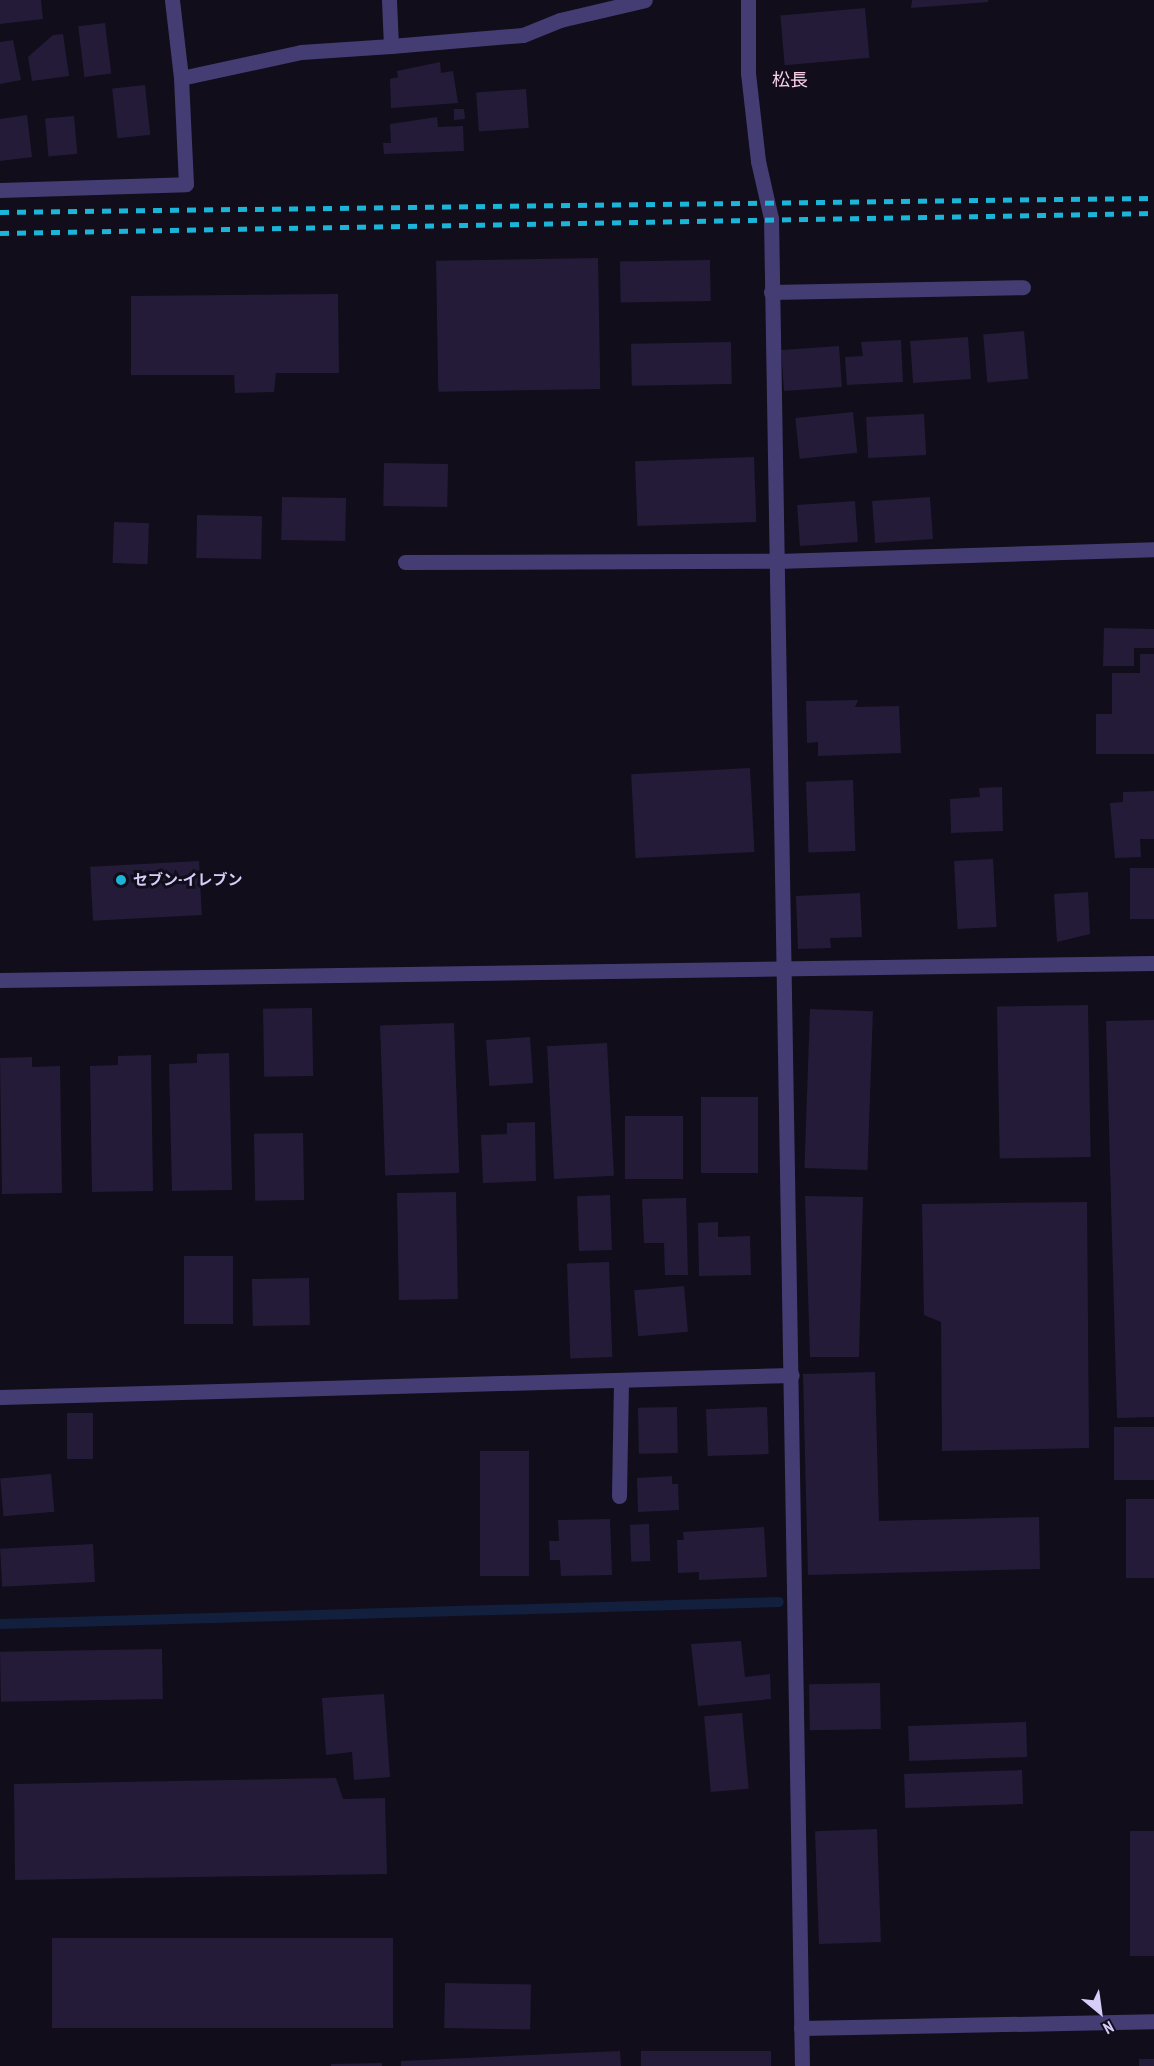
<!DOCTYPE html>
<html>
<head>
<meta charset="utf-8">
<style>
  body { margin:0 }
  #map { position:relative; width:1154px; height:2066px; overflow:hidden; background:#110d1b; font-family:"PT Sans Narrow","Noto Sans JP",sans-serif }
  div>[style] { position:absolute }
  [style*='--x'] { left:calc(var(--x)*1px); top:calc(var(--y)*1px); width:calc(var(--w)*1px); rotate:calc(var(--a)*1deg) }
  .stream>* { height:10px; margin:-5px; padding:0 5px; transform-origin:5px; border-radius:5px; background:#12203e }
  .building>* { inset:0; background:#241b39; transform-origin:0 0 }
  .service>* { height:15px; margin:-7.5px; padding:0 7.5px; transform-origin:7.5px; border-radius:7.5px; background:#443d74 }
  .minor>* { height:15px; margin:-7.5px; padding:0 7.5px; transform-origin:7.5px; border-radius:7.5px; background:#443d74 }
  .rail>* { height:4.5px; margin-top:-2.25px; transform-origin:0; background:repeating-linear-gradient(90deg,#1ab5d8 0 9px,transparent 0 17px) }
  .dots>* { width:16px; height:16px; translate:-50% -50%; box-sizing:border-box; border:3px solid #110d1b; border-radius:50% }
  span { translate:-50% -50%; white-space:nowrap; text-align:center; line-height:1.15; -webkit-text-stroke:6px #110d1b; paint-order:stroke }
  .poi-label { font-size:15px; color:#d6cdf9; font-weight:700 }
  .left { translate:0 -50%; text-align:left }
  .quarter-label { font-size:18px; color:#f9cfe6 }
  .north { position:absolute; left:1070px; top:1982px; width:60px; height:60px; -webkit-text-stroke:4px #110d1b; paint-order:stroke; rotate:151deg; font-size:16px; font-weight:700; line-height:24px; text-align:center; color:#d6cdf9 }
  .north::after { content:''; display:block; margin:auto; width:21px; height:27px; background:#d6cdf9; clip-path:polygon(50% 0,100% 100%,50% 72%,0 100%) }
</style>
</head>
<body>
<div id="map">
  <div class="stream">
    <div style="--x:0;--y:1624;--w:779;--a:-1.62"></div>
  </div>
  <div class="building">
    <div style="clip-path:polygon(0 0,41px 0,43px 19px,0 24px)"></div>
    <div style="clip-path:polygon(912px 0,988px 0,988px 2px,911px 8px)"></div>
    <div style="left:865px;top:8px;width:50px;height:85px;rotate:85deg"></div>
    <div style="left:105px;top:23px;width:51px;height:27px;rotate:83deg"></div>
    <div style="clip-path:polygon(63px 34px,69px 76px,32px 81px,28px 57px,53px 35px)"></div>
    <div style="clip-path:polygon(13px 40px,21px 80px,0 84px,0 42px)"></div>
    <div style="clip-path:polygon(440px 62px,441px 73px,453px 71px,458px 103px,391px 108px,390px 79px,398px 77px,397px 71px)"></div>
    <div style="left:145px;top:85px;width:50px;height:33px;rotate:84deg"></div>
    <div style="left:526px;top:89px;width:39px;height:50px;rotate:86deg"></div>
    <div style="clip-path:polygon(454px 109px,464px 109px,465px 119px,454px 120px)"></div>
    <div style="clip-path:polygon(27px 115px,32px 157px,0 161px,0 119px)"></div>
    <div style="left:74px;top:116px;width:38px;height:29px;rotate:85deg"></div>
    <div style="clip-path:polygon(437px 117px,438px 127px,463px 126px,464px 151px,384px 154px,383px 143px,391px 143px,390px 124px)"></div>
    <div style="left:598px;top:258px;width:131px;height:162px;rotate:89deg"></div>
    <div style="left:710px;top:260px;width:41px;height:90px;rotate:89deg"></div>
    <div style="clip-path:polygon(338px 294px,339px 373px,276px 373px,274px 392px,235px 393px,234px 375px,131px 375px,131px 296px)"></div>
    <div style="left:1024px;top:331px;width:48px;height:41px;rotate:85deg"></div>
    <div style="left:968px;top:337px;width:42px;height:58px;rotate:86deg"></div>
    <div style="clip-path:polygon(901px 340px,903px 382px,847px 385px,845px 357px,863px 356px,861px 342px)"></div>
    <div style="left:731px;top:342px;width:42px;height:100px;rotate:89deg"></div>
    <div style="left:839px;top:346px;width:41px;height:58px;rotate:86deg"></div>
    <div style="left:853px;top:412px;width:41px;height:58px;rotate:84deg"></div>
    <div style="left:924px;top:414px;width:41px;height:58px;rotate:87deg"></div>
    <div style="left:754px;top:457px;width:65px;height:119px;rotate:88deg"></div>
    <div style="left:384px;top:463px;width:64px;height:43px;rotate:1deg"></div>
    <div style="left:282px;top:497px;width:64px;height:43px;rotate:1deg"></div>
    <div style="left:930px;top:497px;width:42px;height:58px;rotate:86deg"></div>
    <div style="left:855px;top:501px;width:41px;height:58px;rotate:86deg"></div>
    <div style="left:197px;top:515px;width:65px;height:43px;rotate:1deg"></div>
    <div style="left:114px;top:522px;width:35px;height:41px;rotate:2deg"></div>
    <div style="clip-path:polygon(1104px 628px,1154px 629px,1154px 648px,1134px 648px,1134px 666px,1103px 666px)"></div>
    <div style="clip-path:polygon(1140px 654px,1154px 654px,1154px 754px,1096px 754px,1096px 714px,1112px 714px,1112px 673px,1140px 673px)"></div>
    <div style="clip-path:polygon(858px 700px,855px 707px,899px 706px,901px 753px,818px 756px,818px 742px,807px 743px,806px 701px)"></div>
    <div style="left:750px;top:768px;width:84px;height:119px;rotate:87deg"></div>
    <div style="left:853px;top:780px;width:71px;height:47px;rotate:88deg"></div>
    <div style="clip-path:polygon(1002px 787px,1003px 831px,951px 833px,950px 799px,980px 797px,979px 788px)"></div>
    <div style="clip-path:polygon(1154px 791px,1154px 839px,1140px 839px,1141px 857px,1115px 858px,1110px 803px,1123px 802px,1123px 792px)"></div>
    <div style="left:993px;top:859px;width:68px;height:39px;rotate:87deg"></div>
    <div style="left:199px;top:861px;width:54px;height:109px;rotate:87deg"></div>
    <div style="left:1154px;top:868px;width:51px;height:24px;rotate:90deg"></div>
    <div style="clip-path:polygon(1088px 892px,1090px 934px,1057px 942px,1054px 894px)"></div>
    <div style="clip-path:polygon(860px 893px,862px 937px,830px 938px,831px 948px,798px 949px,796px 896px)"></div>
    <div style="left:1088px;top:1005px;width:152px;height:91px;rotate:89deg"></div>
    <div style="left:312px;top:1008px;width:68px;height:49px;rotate:89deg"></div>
    <div style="left:810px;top:1009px;width:63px;height:159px;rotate:2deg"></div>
    <div style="clip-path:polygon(1154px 1020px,1154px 1417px,1117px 1418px,1106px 1021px)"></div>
    <div style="left:454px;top:1023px;width:150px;height:74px;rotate:88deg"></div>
    <div style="left:530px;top:1037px;width:46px;height:44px;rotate:86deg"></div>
    <div style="left:607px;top:1043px;width:133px;height:60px;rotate:87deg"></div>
    <div style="clip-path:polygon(229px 1053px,232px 1190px,172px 1191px,169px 1064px,197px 1063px,197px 1054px)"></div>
    <div style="clip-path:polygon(151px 1055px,153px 1191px,92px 1192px,90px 1066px,118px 1065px,118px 1056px)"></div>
    <div style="clip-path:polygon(32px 1057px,32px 1067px,60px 1066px,62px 1193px,2px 1194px,0 1058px)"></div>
    <div style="left:701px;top:1097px;width:57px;height:76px"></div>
    <div style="left:625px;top:1116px;width:58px;height:63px"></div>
    <div style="clip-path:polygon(535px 1122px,536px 1181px,483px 1183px,481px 1135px,507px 1134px,507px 1123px)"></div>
    <div style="left:303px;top:1133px;width:67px;height:49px;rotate:89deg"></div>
    <div style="left:456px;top:1192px;width:107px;height:59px;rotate:89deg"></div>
    <div style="left:610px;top:1195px;width:55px;height:33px;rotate:88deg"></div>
    <div style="clip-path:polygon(805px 1196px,863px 1197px,859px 1357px,810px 1357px)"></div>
    <div style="clip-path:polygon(686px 1198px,688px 1275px,665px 1275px,664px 1243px,644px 1243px,642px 1199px)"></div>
    <div style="clip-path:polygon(1087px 1202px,1089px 1448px,942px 1451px,941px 1322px,924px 1315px,922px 1204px)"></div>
    <div style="clip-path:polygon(718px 1222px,718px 1237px,750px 1236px,751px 1275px,699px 1276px,698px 1223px)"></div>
    <div style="left:184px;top:1256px;width:49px;height:68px"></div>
    <div style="left:609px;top:1262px;width:95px;height:42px;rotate:88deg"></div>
    <div style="left:309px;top:1278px;width:47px;height:57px;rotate:89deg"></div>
    <div style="left:684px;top:1286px;width:46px;height:50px;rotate:85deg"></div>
    <div style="clip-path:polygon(875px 1372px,879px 1521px,1039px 1517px,1040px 1569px,808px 1575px,803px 1374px)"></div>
    <div style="left:677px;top:1407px;width:46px;height:39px;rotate:89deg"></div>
    <div style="left:767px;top:1407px;width:47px;height:61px;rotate:88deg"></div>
    <div style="left:67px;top:1413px;width:26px;height:46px"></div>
    <div style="left:1154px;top:1427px;width:53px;height:40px;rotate:90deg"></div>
    <div style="left:529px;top:1451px;width:125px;height:49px;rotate:90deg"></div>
    <div style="left:51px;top:1474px;width:38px;height:51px;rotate:85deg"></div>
    <div style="clip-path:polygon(672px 1476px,672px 1484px,678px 1484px,679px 1510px,638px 1512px,637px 1478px)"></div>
    <div style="left:1154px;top:1499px;width:79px;height:28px;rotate:90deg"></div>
    <div style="clip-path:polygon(610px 1519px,612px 1575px,561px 1576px,560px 1560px,550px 1560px,549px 1541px,559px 1541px,558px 1520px)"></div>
    <div style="left:649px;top:1524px;width:37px;height:19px;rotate:88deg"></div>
    <div style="clip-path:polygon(764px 1527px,767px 1577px,699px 1580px,699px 1572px,678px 1573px,677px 1540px,684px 1540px,683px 1532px)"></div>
    <div style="left:93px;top:1544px;width:38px;height:93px;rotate:87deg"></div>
    <div style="clip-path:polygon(741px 1641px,745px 1677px,770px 1674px,771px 1699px,698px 1706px,691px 1644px)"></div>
    <div style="left:162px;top:1649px;width:50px;height:162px;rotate:89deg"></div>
    <div style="left:880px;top:1683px;width:46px;height:71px;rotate:89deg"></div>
    <div style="clip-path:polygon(384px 1694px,390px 1777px,354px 1780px,352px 1752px,326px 1755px,322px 1698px)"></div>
    <div style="left:742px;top:1713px;width:76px;height:38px;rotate:85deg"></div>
    <div style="left:1026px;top:1722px;width:35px;height:118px;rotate:88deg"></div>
    <div style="left:1022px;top:1770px;width:34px;height:118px;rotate:88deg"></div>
    <div style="clip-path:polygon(336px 1778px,343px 1799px,385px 1798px,387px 1874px,15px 1880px,14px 1784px)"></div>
    <div style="left:877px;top:1829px;width:113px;height:62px;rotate:88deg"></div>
    <div style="left:1130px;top:1831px;width:24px;height:125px"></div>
    <div style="left:52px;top:1938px;width:341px;height:90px"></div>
    <div style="left:445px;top:1983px;width:86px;height:45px;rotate:1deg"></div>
    <div style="clip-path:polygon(620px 2051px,621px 2066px,401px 2066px,401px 2061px)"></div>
    <div style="left:771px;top:2051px;width:15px;height:130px;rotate:90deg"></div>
    <div style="left:1139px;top:2059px;width:15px;height:7px"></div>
    <div style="clip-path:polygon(382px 2063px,382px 2066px,331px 2066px,331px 2064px)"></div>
  </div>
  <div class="service">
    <div style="--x:172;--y:0;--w:79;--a:83.4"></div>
    <div style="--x:391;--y:46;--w:132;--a:-4.8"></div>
    <div style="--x:523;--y:35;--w:40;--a:-22"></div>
    <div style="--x:560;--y:20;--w:87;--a:-13.2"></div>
    <div style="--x:405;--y:562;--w:372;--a:-0.2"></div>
    <div style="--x:777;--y:561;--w:377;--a:-1.8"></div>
    <div style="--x:619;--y:1496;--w:116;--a:-89"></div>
  </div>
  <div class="minor">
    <div style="--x:748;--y:0;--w:73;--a:90"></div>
    <div style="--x:748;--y:73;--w:89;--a:83.5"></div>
    <div style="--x:758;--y:161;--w:58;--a:77.2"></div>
    <div style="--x:771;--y:218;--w:1848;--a:89.04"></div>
    <div style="--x:0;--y:190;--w:186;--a:-1.8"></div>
    <div style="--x:186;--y:184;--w:106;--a:-92.7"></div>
    <div style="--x:181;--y:78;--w:123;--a:-12.2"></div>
    <div style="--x:301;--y:52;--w:90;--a:-3.8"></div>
    <div style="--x:391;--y:46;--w:46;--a:-92.5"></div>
    <div style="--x:771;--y:292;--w:252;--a:-1.1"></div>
    <div style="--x:0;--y:980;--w:1154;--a:-0.84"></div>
    <div style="--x:0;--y:1397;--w:792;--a:-1.59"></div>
    <div style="--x:801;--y:2028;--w:353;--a:-1.1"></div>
  </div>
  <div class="rail">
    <div style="--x:0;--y:212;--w:1154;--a:-0.7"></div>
    <div style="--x:0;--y:233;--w:1154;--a:-0.99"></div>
  </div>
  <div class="dots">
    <div style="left:121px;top:880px;background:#1ab5d8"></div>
  </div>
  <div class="poi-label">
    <span class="left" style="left:133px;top:880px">セブン-イレブン</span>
  </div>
  <div class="quarter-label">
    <span style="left:790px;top:80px">松長</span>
  </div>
  <div class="north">N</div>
</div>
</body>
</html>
